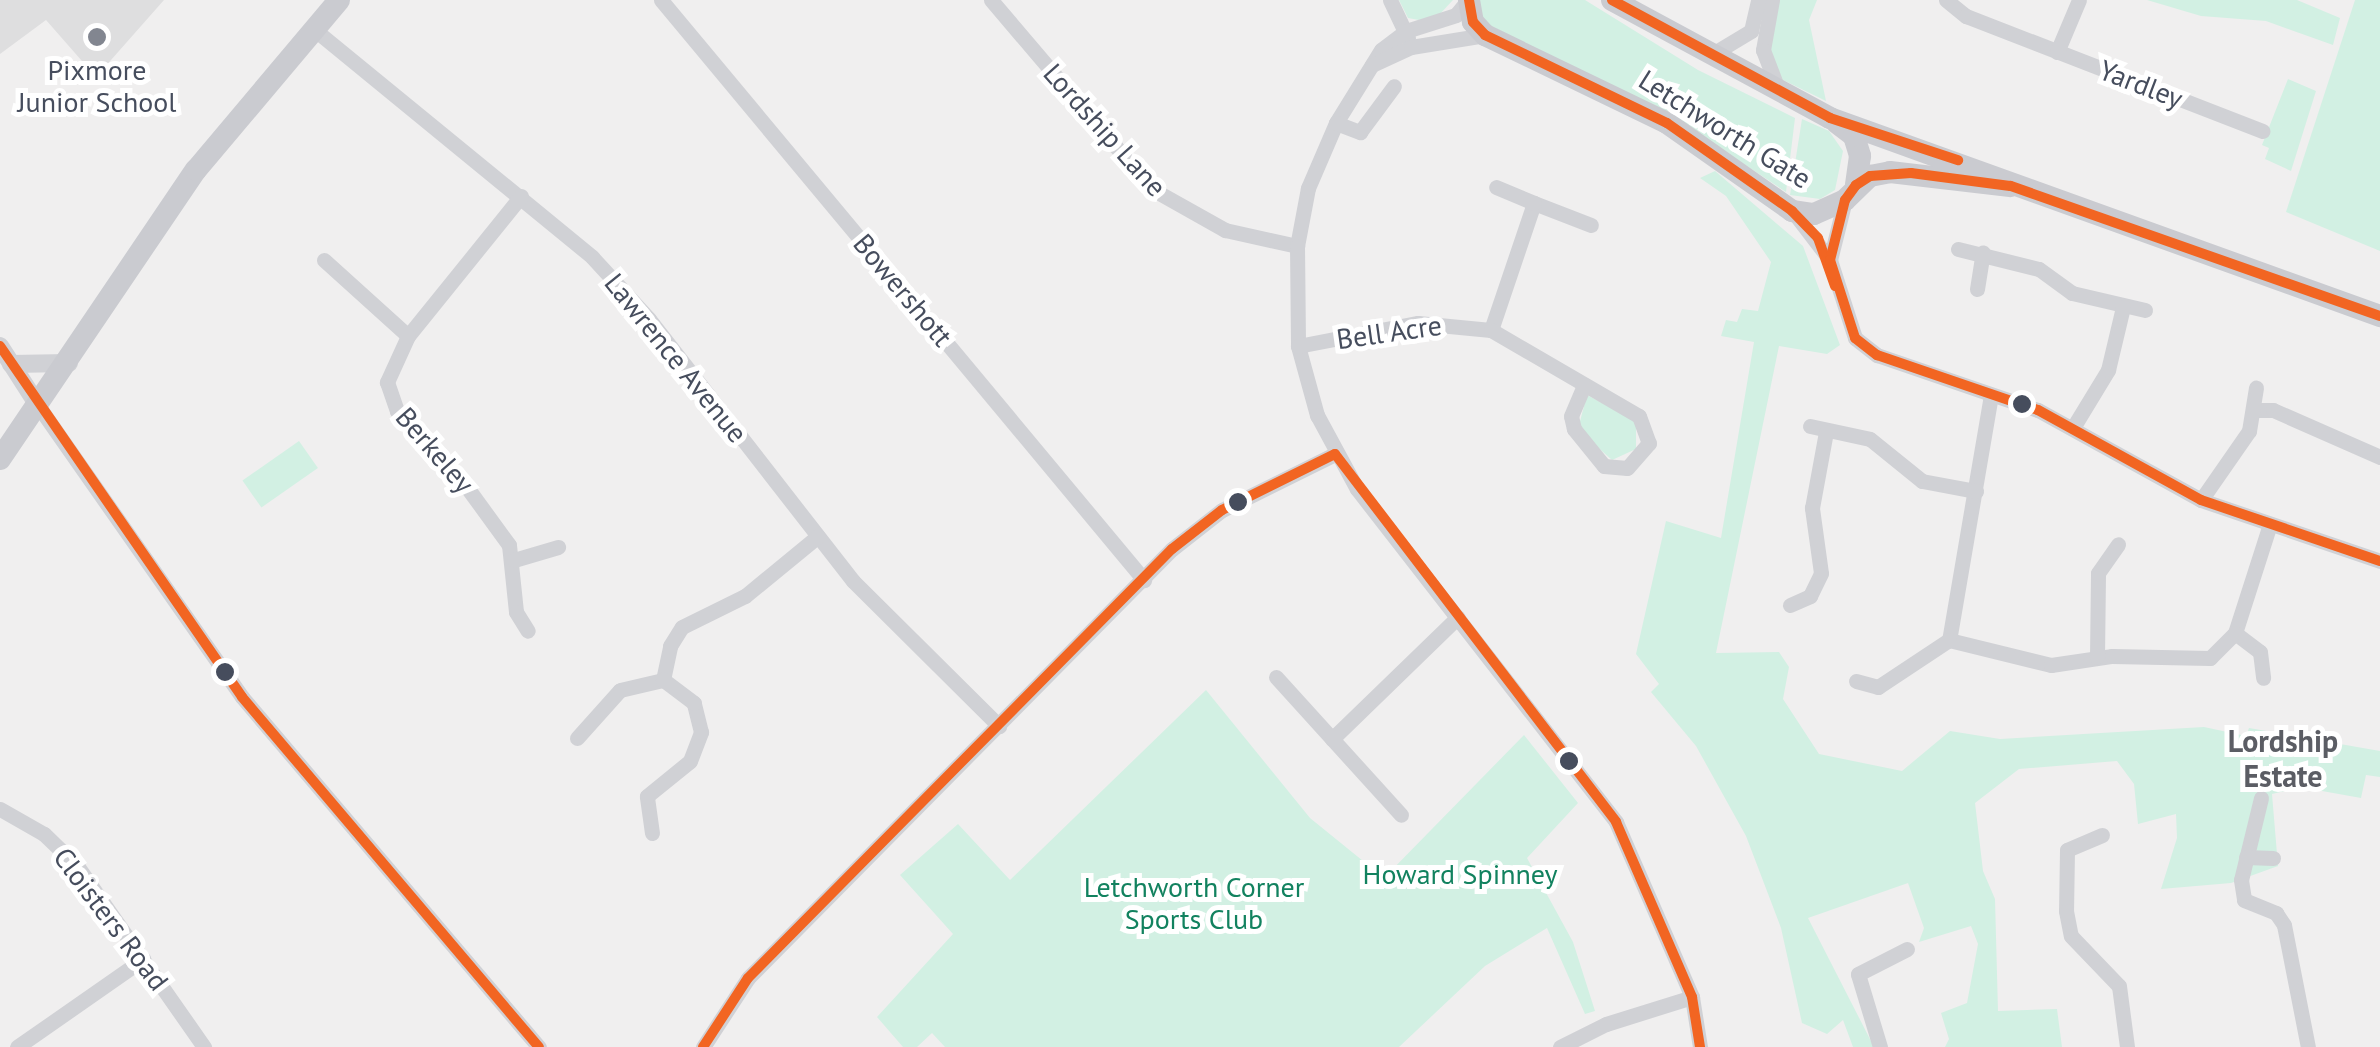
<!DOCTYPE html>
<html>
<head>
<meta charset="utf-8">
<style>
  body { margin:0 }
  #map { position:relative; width:2380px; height:1047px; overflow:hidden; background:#f0efef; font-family:"PT Sans",sans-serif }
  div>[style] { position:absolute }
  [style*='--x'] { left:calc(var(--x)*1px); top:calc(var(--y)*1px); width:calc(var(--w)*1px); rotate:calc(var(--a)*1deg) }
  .education>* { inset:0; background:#dededf }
  .green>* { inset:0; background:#d2f0e3; transform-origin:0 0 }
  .minor>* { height:15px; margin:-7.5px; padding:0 7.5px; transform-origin:7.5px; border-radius:7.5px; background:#d0d1d5 }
  .tertiary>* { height:18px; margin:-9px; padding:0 9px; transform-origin:9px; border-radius:9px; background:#d0d1d5 }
  .primary>* { height:22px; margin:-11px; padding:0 11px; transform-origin:11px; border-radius:11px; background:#cacbd0 }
  .bus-1>* { height:10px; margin:-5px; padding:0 5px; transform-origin:5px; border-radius:5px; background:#f26522 }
  .dots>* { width:28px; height:28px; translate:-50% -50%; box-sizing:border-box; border:5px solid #fff; border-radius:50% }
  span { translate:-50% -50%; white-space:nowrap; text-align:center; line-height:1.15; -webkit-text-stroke:10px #fff; paint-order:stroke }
  .poi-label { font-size:28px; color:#464d5d }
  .street-label { font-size:28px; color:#464d5d }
  .park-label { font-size:28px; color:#12825f }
  .neighbourhood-label { font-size:30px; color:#5b5d64; font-weight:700 }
</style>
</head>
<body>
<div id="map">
  <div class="education">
    <div style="clip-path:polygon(0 0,164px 0,96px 77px,46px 20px,0 54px)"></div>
  </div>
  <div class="green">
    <div style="clip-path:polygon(1399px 0,1453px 0,1439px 15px,1419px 20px,1408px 18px)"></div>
    <div style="clip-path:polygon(1475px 0,1585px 0,1698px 70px,1795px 118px,1786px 192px,1684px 124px,1481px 21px)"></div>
    <div style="clip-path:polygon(1777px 0,1817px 0,1809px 20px,1826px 101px,1781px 79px,1767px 47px)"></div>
    <div style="clip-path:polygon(2147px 0,2297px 0,2340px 18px,2333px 45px,2266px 21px,2201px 16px)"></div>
    <div style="clip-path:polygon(2355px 0,2380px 0,2380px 251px,2286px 212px)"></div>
    <div style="clip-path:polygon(2288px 79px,2316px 91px,2291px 171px,2265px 159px,2269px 148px,2262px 145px)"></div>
    <div style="clip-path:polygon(1802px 119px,1829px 131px,1843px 151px,1835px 190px,1820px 199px,1790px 195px)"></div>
    <div style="clip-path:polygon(1715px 171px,1803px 246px,1840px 345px,1827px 354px,1779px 346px,1716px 653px,1779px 652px,1789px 667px,1783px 699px,1819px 754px,1902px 771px,1950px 731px,2000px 739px,2204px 727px,2246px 736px,2249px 728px,2380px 751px,2380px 777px,2366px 775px,2361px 798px,2322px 791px,2315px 784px,2272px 794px,2278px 866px,2231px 883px,2161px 889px,2177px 838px,2176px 814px,2138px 824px,2134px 784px,2117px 761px,2019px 769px,1975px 803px,1983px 871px,1995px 899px,1998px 1011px,2057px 1009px,2062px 1047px,1945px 1047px,1949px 1039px,1941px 1013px,1967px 1003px,1978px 944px,1971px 926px,1919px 942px,1924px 928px,1908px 883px,1808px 918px,1874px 1047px,1853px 1047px,1843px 1020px,1827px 1034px,1802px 1023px,1781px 928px,1746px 836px,1696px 746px,1651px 692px,1659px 684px,1636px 654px,1666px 521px,1721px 538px,1754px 342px,1721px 336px,1726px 320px,1737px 322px,1742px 309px,1758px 311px,1771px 262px,1726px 196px,1700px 178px)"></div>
    <div style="clip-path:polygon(1587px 395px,1636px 421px,1636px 449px,1612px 460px,1594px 444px,1579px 425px)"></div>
    <div style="left:299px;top:441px;width:33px;height:69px;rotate:55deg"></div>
    <div style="clip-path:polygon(1206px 690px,1310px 818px,1384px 878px,1524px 735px,1578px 803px,1527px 858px,1573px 942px,1595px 1011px,1585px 1014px,1547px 928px,1485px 966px,1399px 1047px,945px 1047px,932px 1033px,917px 1047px,903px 1047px,877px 1017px,953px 934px,900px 875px,958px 824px,1010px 880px)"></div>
  </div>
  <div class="minor">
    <div style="--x:661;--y:0;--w:755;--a:50.21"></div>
    <div style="--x:991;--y:0;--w:248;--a:49.6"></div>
    <div style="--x:1152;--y:189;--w:84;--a:29.3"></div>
    <div style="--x:1225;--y:230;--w:74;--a:12.5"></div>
    <div style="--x:1390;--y:0;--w:42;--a:64.7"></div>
    <div style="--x:1468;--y:0;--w:19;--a:129"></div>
    <div style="--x:1456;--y:15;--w:52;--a:162.3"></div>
    <div style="--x:1406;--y:31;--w:31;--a:143"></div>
    <div style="--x:1381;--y:50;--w:86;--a:121.7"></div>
    <div style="--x:1336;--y:123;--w:71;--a:113.3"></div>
    <div style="--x:1308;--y:188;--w:59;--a:100.7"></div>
    <div style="--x:1297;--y:246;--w:100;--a:89.4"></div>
    <div style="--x:1298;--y:346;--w:72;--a:74.6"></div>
    <div style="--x:1317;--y:415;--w:84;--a:61.6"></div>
    <div style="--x:1357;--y:489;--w:422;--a:52.1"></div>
    <div style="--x:1616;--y:822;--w:191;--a:66.5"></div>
    <div style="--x:1692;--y:997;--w:51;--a:80.9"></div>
    <div style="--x:1772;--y:0;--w:51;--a:100.2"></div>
    <div style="--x:1763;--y:50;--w:40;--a:69"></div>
    <div style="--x:1946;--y:0;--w:26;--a:39"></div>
    <div style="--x:1966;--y:16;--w:318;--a:21.2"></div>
    <div style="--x:315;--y:30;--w:358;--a:39.3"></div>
    <div style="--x:592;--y:257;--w:84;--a:47.4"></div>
    <div style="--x:649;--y:319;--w:332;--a:52.1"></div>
    <div style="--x:853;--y:581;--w:206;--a:44.8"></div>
    <div style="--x:2057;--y:52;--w:56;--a:-67.1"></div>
    <div style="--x:1711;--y:55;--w:47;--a:-31"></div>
    <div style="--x:1751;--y:31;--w:32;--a:-77"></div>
    <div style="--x:1372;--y:65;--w:43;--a:-24.8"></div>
    <div style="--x:1411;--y:47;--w:75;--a:-9.2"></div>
    <div style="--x:1336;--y:123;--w:26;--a:21"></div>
    <div style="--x:1360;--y:132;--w:57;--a:-53.5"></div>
    <div style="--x:521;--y:196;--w:180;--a:128.9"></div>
    <div style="--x:408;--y:336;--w:51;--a:114.5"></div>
    <div style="--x:387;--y:382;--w:31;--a:71"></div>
    <div style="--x:397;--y:411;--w:102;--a:47.4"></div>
    <div style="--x:466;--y:486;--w:73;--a:53.9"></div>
    <div style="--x:509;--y:545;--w:67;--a:84"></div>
    <div style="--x:516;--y:612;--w:22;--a:58"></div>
    <div style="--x:1534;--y:203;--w:61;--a:21.1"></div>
    <div style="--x:1794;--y:213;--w:59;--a:52.5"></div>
    <div style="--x:1830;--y:260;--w:82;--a:72.2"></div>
    <div style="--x:1855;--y:338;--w:28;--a:38"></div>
    <div style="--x:1877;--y:355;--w:170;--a:18.9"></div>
    <div style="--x:2038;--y:410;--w:186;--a:28.9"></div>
    <div style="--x:2201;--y:500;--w:189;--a:18.8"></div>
    <div style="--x:1958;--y:249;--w:83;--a:13.9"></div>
    <div style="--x:2039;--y:269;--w:41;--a:36"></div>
    <div style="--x:2072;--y:293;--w:75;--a:13.1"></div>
    <div style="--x:324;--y:260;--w:113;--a:42.1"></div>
    <div style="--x:1830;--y:260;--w:62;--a:-76"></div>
    <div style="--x:1977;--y:289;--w:37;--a:-81"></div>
    <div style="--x:1491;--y:330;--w:134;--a:-71.3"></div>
    <div style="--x:1534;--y:203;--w:41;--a:-157.2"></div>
    <div style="--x:1298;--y:346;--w:122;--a:-10.9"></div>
    <div style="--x:1418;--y:323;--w:73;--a:5.5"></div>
    <div style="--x:1491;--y:330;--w:171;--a:30.2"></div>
    <div style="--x:1639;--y:416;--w:29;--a:70"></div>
    <div style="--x:1649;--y:443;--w:33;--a:131"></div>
    <div style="--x:1627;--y:468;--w:23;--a:-175"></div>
    <div style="--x:1604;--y:466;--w:48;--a:-129"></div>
    <div style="--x:1574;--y:429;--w:13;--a:-103"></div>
    <div style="--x:1571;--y:416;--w:34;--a:-67"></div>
    <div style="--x:1991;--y:395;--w:249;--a:99.7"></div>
    <div style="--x:1949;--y:640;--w:105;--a:13.8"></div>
    <div style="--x:2051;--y:665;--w:62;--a:-8.4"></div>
    <div style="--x:2112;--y:656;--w:98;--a:1.2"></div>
    <div style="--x:2210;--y:658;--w:35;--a:-45"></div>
    <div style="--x:2235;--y:633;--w:114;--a:-72.2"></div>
    <div style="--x:39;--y:407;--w:354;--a:55"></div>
    <div style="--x:242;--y:697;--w:459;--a:49.7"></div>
    <div style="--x:2254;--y:410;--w:19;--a:0"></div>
    <div style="--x:2273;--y:410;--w:117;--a:23.7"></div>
    <div style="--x:1810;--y:426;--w:61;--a:12.2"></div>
    <div style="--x:1870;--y:439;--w:67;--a:38.9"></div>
    <div style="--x:1922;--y:481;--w:55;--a:10.5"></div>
    <div style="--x:2074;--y:426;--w:66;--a:-58.7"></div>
    <div style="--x:2108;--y:370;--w:65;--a:-76.6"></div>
    <div style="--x:2201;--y:500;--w:84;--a:-55.2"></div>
    <div style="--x:2249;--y:431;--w:44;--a:-80.8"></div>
    <div style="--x:514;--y:560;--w:46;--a:-16.5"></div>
    <div style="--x:1790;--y:605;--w:22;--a:-24"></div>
    <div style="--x:1810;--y:596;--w:25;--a:-64"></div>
    <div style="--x:1821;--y:573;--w:66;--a:-97.9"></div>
    <div style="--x:1812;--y:508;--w:77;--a:-79.6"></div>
    <div style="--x:2235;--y:633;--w:31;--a:37"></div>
    <div style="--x:2260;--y:652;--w:26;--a:83"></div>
    <div style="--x:2097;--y:657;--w:84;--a:-89.3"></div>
    <div style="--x:2098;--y:573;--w:35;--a:-55"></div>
    <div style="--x:1276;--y:677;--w:186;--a:47.8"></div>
    <div style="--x:1856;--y:681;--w:23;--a:15"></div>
    <div style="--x:1878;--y:687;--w:85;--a:-33.5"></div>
    <div style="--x:577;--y:738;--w:64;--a:-48.1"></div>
    <div style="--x:620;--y:690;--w:44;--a:-13.1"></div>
    <div style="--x:663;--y:680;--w:35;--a:-78"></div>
    <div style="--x:670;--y:646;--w:22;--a:-58"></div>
    <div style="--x:682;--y:627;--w:70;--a:-26.2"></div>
    <div style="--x:745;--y:596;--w:94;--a:-39.4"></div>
    <div style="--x:1332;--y:739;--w:175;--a:-44.1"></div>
    <div style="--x:2261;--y:798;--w:84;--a:103.7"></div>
    <div style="--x:2241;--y:880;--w:20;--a:81"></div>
    <div style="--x:2244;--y:900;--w:35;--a:22"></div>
    <div style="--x:2276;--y:913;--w:14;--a:56"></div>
    <div style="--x:2284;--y:925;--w:124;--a:78.9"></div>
    <div style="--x:0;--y:809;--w:51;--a:29.6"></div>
    <div style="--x:44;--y:834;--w:47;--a:44.1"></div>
    <div style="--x:78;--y:867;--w:220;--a:55"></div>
    <div style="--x:652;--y:833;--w:37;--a:-98"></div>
    <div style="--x:647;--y:796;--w:55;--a:-39.1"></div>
    <div style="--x:690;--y:761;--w:31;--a:-69"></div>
    <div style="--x:701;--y:732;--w:30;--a:-104"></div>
    <div style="--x:694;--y:703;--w:39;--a:-143"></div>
    <div style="--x:2102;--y:835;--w:38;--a:157"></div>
    <div style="--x:2067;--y:850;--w:61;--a:90.9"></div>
    <div style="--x:2066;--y:911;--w:25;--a:79"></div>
    <div style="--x:2071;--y:936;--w:69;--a:46.2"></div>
    <div style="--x:2119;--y:986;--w:62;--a:82.5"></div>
    <div style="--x:2246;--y:857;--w:27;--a:2"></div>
    <div style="--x:17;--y:1047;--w:154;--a:-34.9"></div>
    <div style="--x:703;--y:1047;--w:82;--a:-56.9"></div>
    <div style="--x:748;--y:978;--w:603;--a:-45.34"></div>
    <div style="--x:1172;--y:549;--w:63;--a:-38"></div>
    <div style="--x:1222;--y:510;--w:126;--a:-26.4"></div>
    <div style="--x:1560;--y:1047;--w:51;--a:-26.6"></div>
    <div style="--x:1606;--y:1024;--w:90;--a:-17.4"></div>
    <div style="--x:1880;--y:1047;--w:76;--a:-106.8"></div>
    <div style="--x:1858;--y:974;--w:55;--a:-27"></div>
  </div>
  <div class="tertiary">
    <div style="--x:0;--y:346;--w:72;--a:57.4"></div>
    <div style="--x:11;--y:364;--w:58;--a:-1"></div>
  </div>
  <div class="primary">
    <div style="--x:1469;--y:0;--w:22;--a:80"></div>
    <div style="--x:1473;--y:22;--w:18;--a:47"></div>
    <div style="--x:1485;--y:35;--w:202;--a:25.8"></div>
    <div style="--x:1667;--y:123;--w:153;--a:35.1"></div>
    <div style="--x:1792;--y:211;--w:22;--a:8"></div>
    <div style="--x:1814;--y:214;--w:34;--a:-24"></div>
    <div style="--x:1845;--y:200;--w:35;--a:-44"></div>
    <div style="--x:1870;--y:176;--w:20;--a:-11"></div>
    <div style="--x:1890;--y:172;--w:121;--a:6.7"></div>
    <div style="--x:1612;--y:0;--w:248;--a:28.4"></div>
    <div style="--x:1830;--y:118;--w:585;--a:19.8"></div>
    <div style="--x:1837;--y:123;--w:21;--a:37"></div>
    <div style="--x:1854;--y:136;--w:21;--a:73"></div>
    <div style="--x:1860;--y:156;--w:29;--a:98"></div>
    <div style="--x:0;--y:459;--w:349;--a:-55.9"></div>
    <div style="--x:196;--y:170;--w:222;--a:-49.9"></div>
  </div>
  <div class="bus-1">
    <div style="--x:1469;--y:0;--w:22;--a:80"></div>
    <div style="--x:1473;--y:22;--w:18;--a:47"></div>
    <div style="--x:1485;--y:35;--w:202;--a:25.8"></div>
    <div style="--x:1667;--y:123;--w:153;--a:35.1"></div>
    <div style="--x:1792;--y:211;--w:37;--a:46"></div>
    <div style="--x:1818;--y:238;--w:51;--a:70.5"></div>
    <div style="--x:1612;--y:0;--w:248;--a:28.4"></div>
    <div style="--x:1830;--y:118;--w:135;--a:18.2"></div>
    <div style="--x:2380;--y:316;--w:392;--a:-160.6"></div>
    <div style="--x:2010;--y:186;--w:100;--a:-172.5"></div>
    <div style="--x:1911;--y:173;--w:41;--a:175.8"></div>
    <div style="--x:1870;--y:176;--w:17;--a:147"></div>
    <div style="--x:1856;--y:185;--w:19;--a:126"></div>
    <div style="--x:1845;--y:200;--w:62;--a:104"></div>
    <div style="--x:1830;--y:260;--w:82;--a:72.2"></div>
    <div style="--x:1855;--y:338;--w:28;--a:38"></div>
    <div style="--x:1877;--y:355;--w:170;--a:18.9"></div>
    <div style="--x:2038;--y:410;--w:186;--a:28.9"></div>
    <div style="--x:2201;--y:500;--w:189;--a:18.8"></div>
    <div style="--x:0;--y:346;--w:426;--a:55.4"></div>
    <div style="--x:242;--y:697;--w:459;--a:49.7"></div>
    <div style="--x:1335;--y:454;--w:463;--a:52.6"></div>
    <div style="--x:1616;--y:822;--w:191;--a:66.5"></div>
    <div style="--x:1692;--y:997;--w:51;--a:80.9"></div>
    <div style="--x:703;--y:1047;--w:82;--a:-56.9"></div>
    <div style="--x:748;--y:978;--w:603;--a:-45.34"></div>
    <div style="--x:1172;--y:549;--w:63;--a:-38"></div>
    <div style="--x:1222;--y:510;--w:126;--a:-26.4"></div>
  </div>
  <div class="dots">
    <div style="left:97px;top:37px;background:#828690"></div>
    <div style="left:2022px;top:404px;background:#464d5d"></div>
    <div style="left:1238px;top:502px;background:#464d5d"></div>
    <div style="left:225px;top:672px;background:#464d5d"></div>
    <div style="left:1569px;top:761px;background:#464d5d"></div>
  </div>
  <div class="poi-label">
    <span style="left:97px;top:86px">Pixmore<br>Junior School</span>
  </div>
  <div class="street-label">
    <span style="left:2141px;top:84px;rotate:21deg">Yardley</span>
    <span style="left:1725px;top:129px;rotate:32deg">Letchworth Gate</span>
    <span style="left:1105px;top:130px;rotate:48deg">Lordship Lane</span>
    <span style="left:903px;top:290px;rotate:50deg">Bowershott</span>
    <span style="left:1389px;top:332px;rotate:-8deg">Bell Acre</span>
    <span style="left:676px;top:358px;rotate:51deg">Lawrence Avenue</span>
    <span style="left:435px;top:450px;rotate:49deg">Berkeley</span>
    <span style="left:111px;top:919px;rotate:53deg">Cloisters Road</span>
  </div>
  <div class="park-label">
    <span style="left:1460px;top:874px">Howard Spinney</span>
    <span style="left:1194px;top:903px">Letchworth Corner<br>Sports Club</span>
  </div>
  <div class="neighbourhood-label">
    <span style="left:2283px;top:758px">Lordship<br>Estate</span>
  </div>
</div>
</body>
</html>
